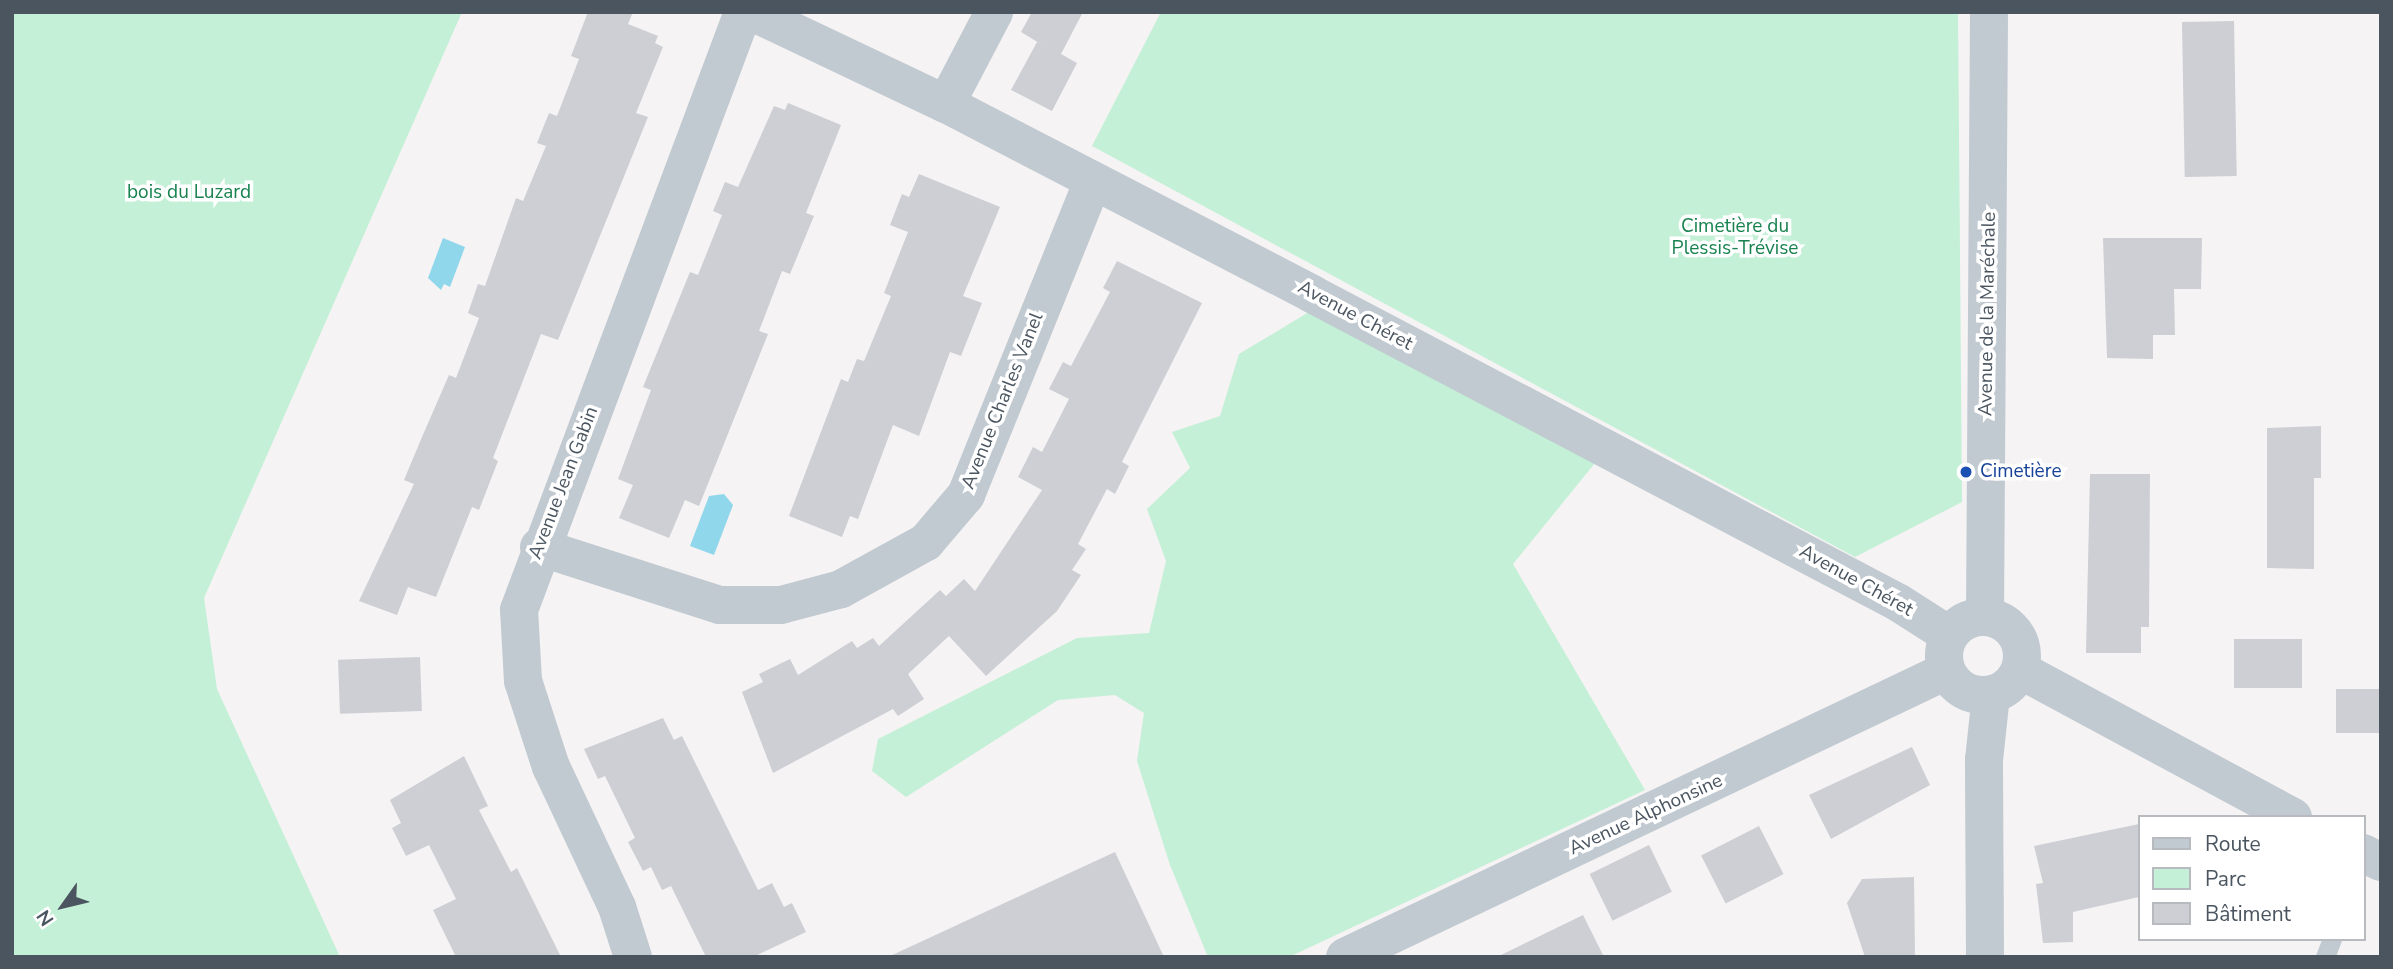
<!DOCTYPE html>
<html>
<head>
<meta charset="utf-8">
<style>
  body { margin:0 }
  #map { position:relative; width:2393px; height:969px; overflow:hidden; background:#f5f3f3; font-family:"Nunito Sans",sans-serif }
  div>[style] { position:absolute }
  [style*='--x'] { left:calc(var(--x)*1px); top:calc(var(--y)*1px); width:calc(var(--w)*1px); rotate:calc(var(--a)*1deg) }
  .green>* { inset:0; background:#c3f0d6 }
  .water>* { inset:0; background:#91d7ec }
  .building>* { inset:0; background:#cdcfd5; transform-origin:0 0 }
  .service>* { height:19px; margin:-9.5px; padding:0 9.5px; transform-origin:9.5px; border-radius:9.5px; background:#c1c9d1 }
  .minor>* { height:38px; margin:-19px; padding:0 19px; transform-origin:19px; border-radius:19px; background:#c1c9d1 }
  .tertiary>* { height:38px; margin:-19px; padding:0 19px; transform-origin:19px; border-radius:19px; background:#c1c9d1 }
  .tertiary>.ring { margin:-19px; padding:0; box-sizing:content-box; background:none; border:38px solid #c1c9d1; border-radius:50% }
  .dots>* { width:19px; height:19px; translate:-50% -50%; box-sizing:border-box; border:4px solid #fff; border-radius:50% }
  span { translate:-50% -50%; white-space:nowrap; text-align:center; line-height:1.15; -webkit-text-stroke:7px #fff; paint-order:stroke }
  .park-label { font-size:19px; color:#198350 }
  .street-label { font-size:19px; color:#4a5560 }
  .transit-label { font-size:19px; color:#164399 }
  .left { translate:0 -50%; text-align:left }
  .frame { position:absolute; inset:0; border:14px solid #4a5560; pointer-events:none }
  .legend { position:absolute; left:2138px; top:815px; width:228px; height:126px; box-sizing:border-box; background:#fff; border:2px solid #b7bbbf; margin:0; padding:9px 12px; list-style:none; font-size:21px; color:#4a5560 }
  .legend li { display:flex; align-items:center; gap:14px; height:35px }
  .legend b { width:35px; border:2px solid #b7bbbf }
  .north { position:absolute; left:28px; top:871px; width:70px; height:70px; -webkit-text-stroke:5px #fff; paint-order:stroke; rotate:236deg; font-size:19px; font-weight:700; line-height:28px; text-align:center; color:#4a5560 }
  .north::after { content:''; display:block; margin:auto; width:24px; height:32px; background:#4a5560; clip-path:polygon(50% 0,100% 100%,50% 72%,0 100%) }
</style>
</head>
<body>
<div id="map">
  <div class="green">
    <div style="clip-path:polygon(12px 12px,462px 12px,204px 598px,217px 689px,340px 957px,12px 957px)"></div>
    <div style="clip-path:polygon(1161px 12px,1958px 12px,1962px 502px,1855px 557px,1092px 146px)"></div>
    <div style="clip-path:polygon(1309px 312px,1595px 463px,1513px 564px,1645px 790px,1289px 957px,1208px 957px,1170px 865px,1137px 761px,1144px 713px,1115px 695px,1058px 700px,906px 797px,872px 771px,878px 739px,1077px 638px,1149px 633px,1166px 561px,1147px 509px,1190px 468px,1172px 432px,1220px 416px,1239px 354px)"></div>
  </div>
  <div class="water">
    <div style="clip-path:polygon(443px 238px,465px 247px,450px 287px,444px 284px,441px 290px,428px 278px)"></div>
    <div style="clip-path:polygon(709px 496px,724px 494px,733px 505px,714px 555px,690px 546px)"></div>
  </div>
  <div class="building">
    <div style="clip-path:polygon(588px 12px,633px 12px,628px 24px,658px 36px,655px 43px,663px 47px,636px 113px,648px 117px,558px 340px,541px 334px,493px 458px,498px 461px,479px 510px,472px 507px,436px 597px,408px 587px,397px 615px,359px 601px,414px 484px,404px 480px,422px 437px,449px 375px,456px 378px,479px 318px,468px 313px,478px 284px,485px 286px,516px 198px,523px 201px,546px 146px,537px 143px,549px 113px,557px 116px,579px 59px,571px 56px)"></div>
    <div style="clip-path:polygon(1032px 12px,1083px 12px,1061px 54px,1077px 63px,1052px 111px,1011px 90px,1037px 42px,1044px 46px,1021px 32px)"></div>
    <div style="left:2234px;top:21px;width:155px;height:52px;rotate:89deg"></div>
    <div style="clip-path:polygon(788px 103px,841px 125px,806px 213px,814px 216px,790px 274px,782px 271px,759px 331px,768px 334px,699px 506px,685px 500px,669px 538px,619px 518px,633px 485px,618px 479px,651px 390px,643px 387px,690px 272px,698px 275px,722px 215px,713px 211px,725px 182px,738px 187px,774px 106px,785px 110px)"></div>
    <div style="clip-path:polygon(919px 174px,1000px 207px,963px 296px,982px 303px,961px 356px,950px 352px,919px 436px,893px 425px,858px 519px,850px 516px,842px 537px,789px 516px,841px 379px,848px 382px,857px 359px,864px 361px,891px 296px,884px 293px,908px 232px,890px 225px,902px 194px,909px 197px)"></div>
    <div style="clip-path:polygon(2103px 238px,2202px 238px,2201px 289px,2174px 289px,2175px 335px,2153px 335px,2153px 359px,2107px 358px)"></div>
    <div style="clip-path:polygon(1117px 261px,1202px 303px,1122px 462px,1129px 466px,1115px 494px,1107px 489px,1078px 544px,1086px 549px,1072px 570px,1081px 575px,1057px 611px,986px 676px,949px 636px,908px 674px,924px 699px,898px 716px,893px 709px,773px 773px,742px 692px,763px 682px,759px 674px,790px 659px,798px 675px,852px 641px,857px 648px,873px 638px,879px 646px,940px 590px,946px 596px,964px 579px,975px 591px,1042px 490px,1018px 477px,1033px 447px,1042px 452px,1069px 399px,1049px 389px,1063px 362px,1071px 366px,1110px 292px,1103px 288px)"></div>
    <div style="clip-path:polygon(2321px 426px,2321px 478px,2314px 478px,2314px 569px,2267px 568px,2267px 428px)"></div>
    <div style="clip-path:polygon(2090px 474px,2150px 474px,2149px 627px,2141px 627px,2141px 653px,2086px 653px)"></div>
    <div style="left:2234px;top:639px;width:68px;height:49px"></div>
    <div style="left:420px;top:657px;width:54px;height:82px;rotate:88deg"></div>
    <div style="left:2381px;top:689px;width:44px;height:45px;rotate:90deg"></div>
    <div style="clip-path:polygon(663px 718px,674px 740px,682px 736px,758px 890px,772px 883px,784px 907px,792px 903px,806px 932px,753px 957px,706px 957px,671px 886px,662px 890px,651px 867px,643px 871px,628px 842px,635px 838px,605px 776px,598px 779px,584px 749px)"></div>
    <div style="clip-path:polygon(1912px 747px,1930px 785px,1831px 839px,1809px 795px)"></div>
    <div style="clip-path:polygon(464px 756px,488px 806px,479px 810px,511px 872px,517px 868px,561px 957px,456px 957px,433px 910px,456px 899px,429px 845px,406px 856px,392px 828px,401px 823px,390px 800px)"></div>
    <div style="clip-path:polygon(2139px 824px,2139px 897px,2073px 912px,2073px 942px,2043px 943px,2036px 884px,2043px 883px,2034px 846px)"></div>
    <div style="left:1759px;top:826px;width:54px;height:65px;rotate:63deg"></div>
    <div style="left:1649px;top:845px;width:52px;height:66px;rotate:64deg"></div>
    <div style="clip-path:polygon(1115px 852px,1164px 957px,888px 957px)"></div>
    <div style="clip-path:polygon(1914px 877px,1915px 957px,1865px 957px,1847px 903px,1862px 879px)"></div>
    <div style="clip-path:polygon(1583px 915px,1604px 957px,1497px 957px)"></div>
  </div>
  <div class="service">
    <div style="--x:2325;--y:957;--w:19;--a:-69"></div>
  </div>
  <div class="minor">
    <div style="--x:752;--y:12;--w:215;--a:25.4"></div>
    <div style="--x:946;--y:104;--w:412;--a:27.4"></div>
    <div style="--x:1312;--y:294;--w:663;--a:27.76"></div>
    <div style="--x:1899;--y:603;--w:59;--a:32.6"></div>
    <div style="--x:946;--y:104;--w:104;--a:-62.4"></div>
    <div style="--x:539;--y:547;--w:190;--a:17.8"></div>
    <div style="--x:720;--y:605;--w:61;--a:0"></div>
    <div style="--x:781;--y:605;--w:62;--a:-14.9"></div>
    <div style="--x:841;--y:589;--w:97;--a:-28.9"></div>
    <div style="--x:926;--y:542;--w:62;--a:-49.6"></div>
    <div style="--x:966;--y:495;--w:336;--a:-68"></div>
    <div style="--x:2020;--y:670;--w:310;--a:28.3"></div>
    <div style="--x:2363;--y:853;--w:20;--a:27"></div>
    <div style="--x:633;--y:957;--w:52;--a:-107.7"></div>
    <div style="--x:617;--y:907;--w:155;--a:-115.2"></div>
    <div style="--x:551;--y:767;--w:90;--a:-108"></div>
    <div style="--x:523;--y:681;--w:71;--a:-93.2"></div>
    <div style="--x:519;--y:610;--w:639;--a:-69.46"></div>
    <div style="--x:1345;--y:957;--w:666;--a:-25.45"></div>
  </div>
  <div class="tertiary">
    <div style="--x:1985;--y:616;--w:604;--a:-89.62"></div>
    <div class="ring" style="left:1944px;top:617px;width:40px;height:40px"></div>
    <div style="--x:1985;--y:957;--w:197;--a:-90.3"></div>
    <div style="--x:1984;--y:760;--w:66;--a:-83.9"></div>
  </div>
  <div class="dots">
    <div style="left:1966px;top:472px;background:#1a4fb4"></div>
  </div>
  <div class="park-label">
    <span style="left:189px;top:193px">bois du Luzard</span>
    <span style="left:1735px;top:238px">Cimetière du<br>Plessis-Trévise</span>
  </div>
  <div class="street-label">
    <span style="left:1988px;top:314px;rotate:-89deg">Avenue de la Maréchale</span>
    <span style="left:1355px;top:316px;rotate:28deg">Avenue Chéret</span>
    <span style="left:1003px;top:401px;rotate:-68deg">Avenue Charles Vanel</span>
    <span style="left:564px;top:483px;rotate:-69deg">Avenue Jean Gabin</span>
    <span style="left:1856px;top:581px;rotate:29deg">Avenue Chéret</span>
    <span style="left:1646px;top:815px;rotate:-25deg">Avenue Alphonsine</span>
  </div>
  <div class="transit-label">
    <span class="left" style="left:1980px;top:472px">Cimetière</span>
  </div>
  <div class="frame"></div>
  <ul class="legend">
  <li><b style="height:9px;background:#c1c9d1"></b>Route</li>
  <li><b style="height:19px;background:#c3f0d6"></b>Parc</li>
  <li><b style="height:19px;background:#cdcfd5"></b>Bâtiment</li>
  </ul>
  <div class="north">N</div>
</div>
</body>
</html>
